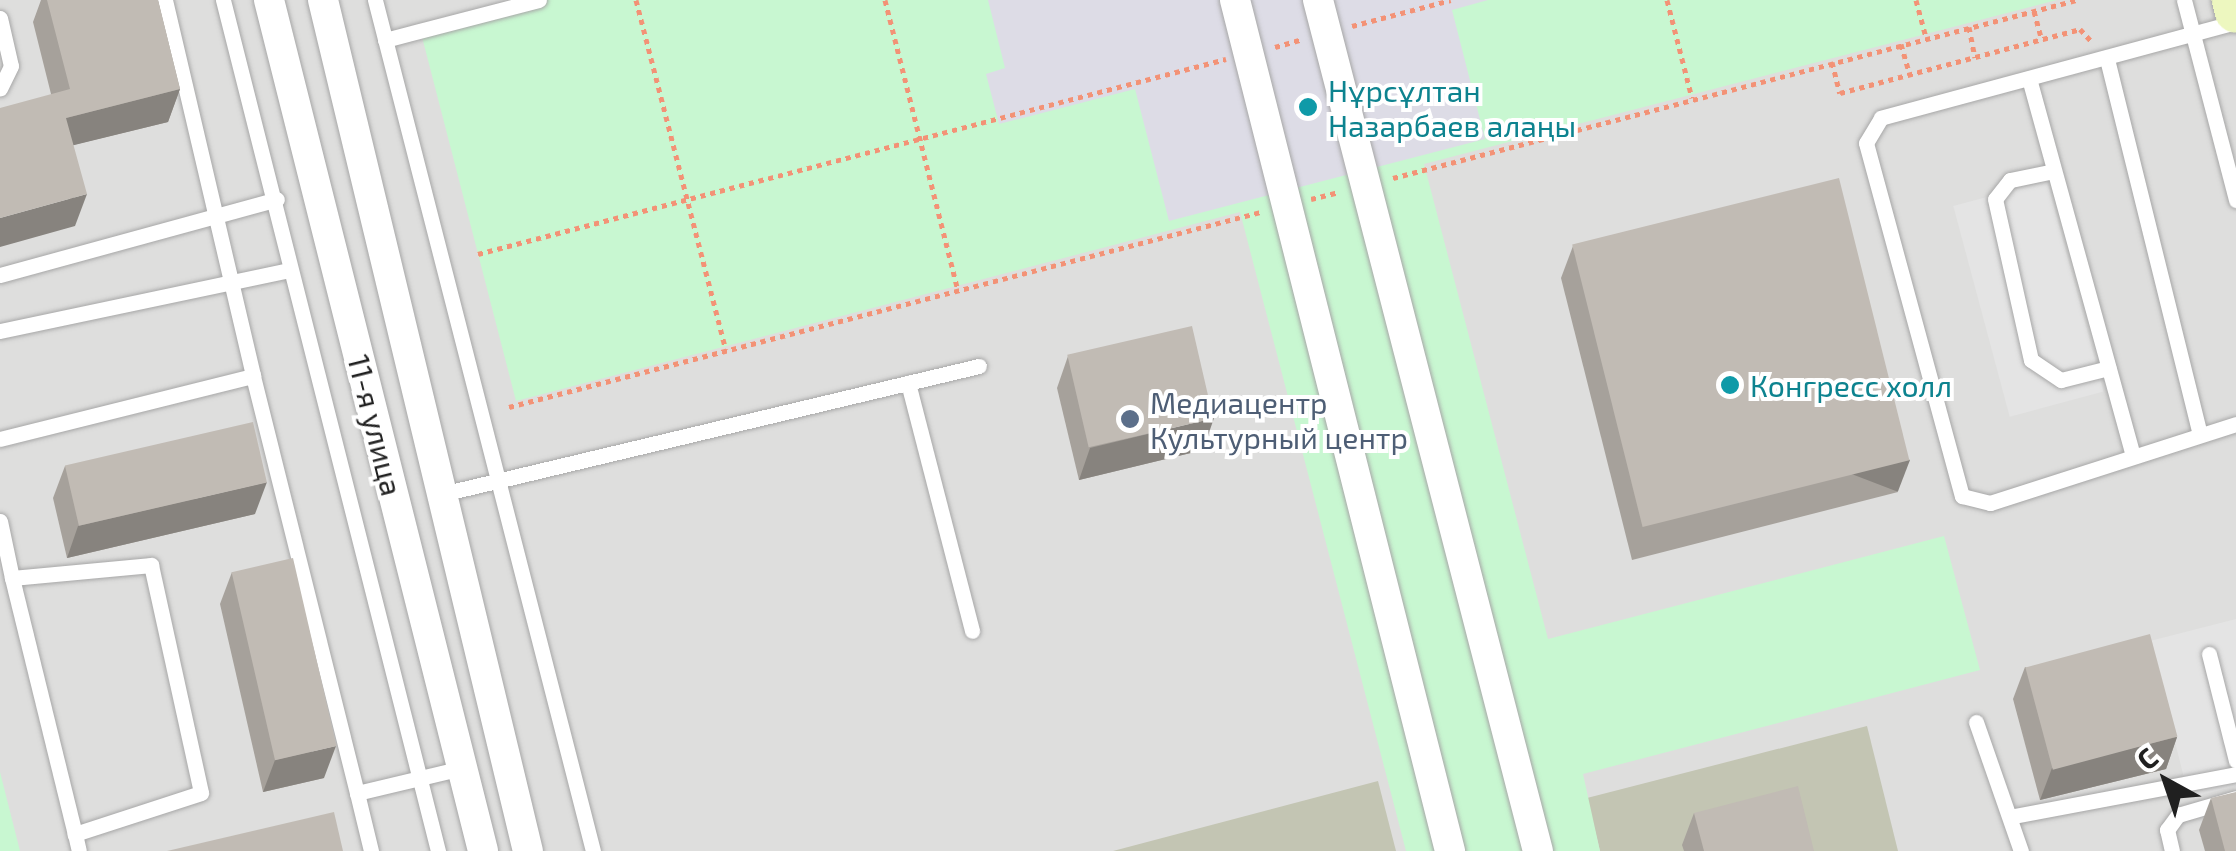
<!DOCTYPE html>
<html>
<head>
<meta charset="utf-8">
<style>
  body { margin:0 }
  #map { position:relative; width:2236px; height:851px; overflow:hidden; background:#f0efe8; font-family:"Exo 2",sans-serif }
  div>[style] { position:absolute }
  [style*='--x'] { left:calc(var(--x)*1px); top:calc(var(--y)*1px); width:calc(var(--w)*1px); rotate:calc(var(--a)*1deg) }
  .residential>* { inset:0; background:#dededd; transform-origin:0 0 }
  .construction>* { inset:0; background:#c3c5b3 }
  .park>* { inset:0; background:#c8f7d1 }
  .parking>* { inset:0; background:#e4e4e4; transform-origin:0 0 }
  .plaza>* { inset:0; background:#dddce6 }
  .path>* { height:5px; margin-top:-2.5px; transform-origin:0; background:repeating-linear-gradient(90deg,#f39276 0 5px,transparent 0 10px) }
  .roads { filter:drop-shadow(0 0 2px #a7a7a7) drop-shadow(0 0 2px #a7a7a7) }
  .lane>* { height:15px; margin:-7.5px; padding:0 7.5px; transform-origin:7.5px; border-radius:7.5px; background:#fff }
  .street>* { height:30px; margin:-15px; padding:0 15px; transform-origin:15px; border-radius:15px; background:#fff }
  .secondary>* { height:42px; margin:-21px; padding:0 21px; transform-origin:21px; border-radius:21px; background:#edf7bf }
  .wall>* { inset:0; background:#a6a19b }
  .shaded-wall>* { inset:0; background:#87837e; transform-origin:0 0 }
  .building>* { inset:0; background:#c1bbb4; transform-origin:0 0 }
  .dots>* { width:28px; height:28px; translate:-50% -50%; box-sizing:border-box; border:5px solid #fff; border-radius:50% }
  span { translate:-50% -50%; white-space:nowrap; text-align:center; line-height:1.15; -webkit-text-stroke:8px #fff; paint-order:stroke }
  .culture-label { font-size:30px; color:#0d838f }
  .left { translate:0 -50%; text-align:left }
  .service-label { font-size:30px; color:#4e5e75 }
  .street-label { font-size:30px; color:#202020 }
  .north { position:absolute; left:2116px; top:731px; width:100px; height:100px; -webkit-text-stroke:8px #fff; paint-order:stroke; rotate:320deg; font-size:28px; font-weight:700; line-height:40px; text-align:center; color:#202020 }
  .north::after { content:''; display:block; margin:auto; width:35px; height:45px; background:#202020; clip-path:polygon(50% 0,100% 100%,50% 72%,0 100%) }
</style>
</head>
<body>
<div id="map">
  <div class="residential">
    <div style="left:0;top:0;width:2236px;height:851px"></div>
  </div>
  <div class="construction">
    <div style="clip-path:polygon(1867px 726px,1898px 851px,1600px 851px,1587px 798px)"></div>
    <div style="clip-path:polygon(1378px 781px,1396px 851px,1113px 851px)"></div>
  </div>
  <div class="park">
    <div style="clip-path:polygon(542px 0,2057px 0,1424px 164px,1548px 639px,1944px 536px,1980px 670px,1583px 774px,1600px 851px,1406px 851px,1240px 212px,516px 401px,421px 33px)"></div>
    <div style="clip-path:polygon(0 772px,20px 851px,0 851px)"></div>
  </div>
  <div class="parking">
    <div style="left:2047px;top:181px;width:218px;height:97px;rotate:75deg"></div>
    <div style="clip-path:polygon(2236px 619px,2236px 786px,2189px 798px,2150px 641px)"></div>
  </div>
  <div class="plaza">
    <div style="clip-path:polygon(988px 0,1488px 0,1452px 10px,1485px 139px,1169px 221px,1135px 89px,999px 124px,986px 74px,1005px 68px)"></div>
  </div>
  <div class="path">
    <div style="--x:636;--y:0;--w:361;--a:75.6"></div>
    <div style="--x:885;--y:0;--w:299;--a:75.9"></div>
    <div style="--x:1667;--y:0;--w:101;--a:75.7"></div>
    <div style="--x:1916;--y:0;--w:39;--a:75"></div>
    <div style="--x:2034;--y:11;--w:30;--a:75"></div>
    <div style="--x:1352;--y:26;--w:102;--a:-14.7"></div>
    <div style="--x:1969;--y:27;--w:31;--a:79"></div>
    <div style="--x:1901;--y:44;--w:32;--a:74"></div>
    <div style="--x:1275;--y:47;--w:29;--a:-16"></div>
    <div style="--x:1832;--y:62;--w:32;--a:76"></div>
    <div style="--x:1840;--y:93;--w:248;--a:-14.9"></div>
    <div style="--x:2080;--y:29;--w:16;--a:47"></div>
    <div style="--x:1393;--y:178;--w:707;--a:-14.59"></div>
    <div style="--x:1311;--y:199;--w:29;--a:-14"></div>
    <div style="--x:478;--y:254;--w:773;--a:-14.61"></div>
    <div style="--x:509;--y:407;--w:777;--a:-14.54"></div>
  </div>
  <div class="roads">
    <div class="lane">
      <div style="--x:165;--y:0;--w:386;--a:76.8"></div>
      <div style="--x:223;--y:0;--w:878;--a:75.82"></div>
      <div style="--x:375;--y:0;--w:878;--a:75.63"></div>
      <div style="--x:2184;--y:0;--w:207;--a:75.4"></div>
      <div style="--x:0;--y:18;--w:49;--a:77.1"></div>
      <div style="--x:11;--y:66;--w:25;--a:116"></div>
      <div style="--x:2236;--y:22;--w:368;--a:164.9"></div>
      <div style="--x:1881;--y:118;--w:29;--a:121"></div>
      <div style="--x:1866;--y:143;--w:366;--a:74.8"></div>
      <div style="--x:1962;--y:496;--w:29;--a:14"></div>
      <div style="--x:1990;--y:503;--w:258;--a:-17.8"></div>
      <div style="--x:385;--y:40;--w:159;--a:-14.6"></div>
      <div style="--x:2107;--y:59;--w:387;--a:76.1"></div>
      <div style="--x:2030;--y:82;--w:388;--a:74.6"></div>
      <div style="--x:2054;--y:171;--w:45;--a:168.4"></div>
      <div style="--x:2010;--y:180;--w:24;--a:128"></div>
      <div style="--x:1995;--y:199;--w:165;--a:77.4"></div>
      <div style="--x:2031;--y:360;--w:36;--a:34"></div>
      <div style="--x:2061;--y:380;--w:49;--a:-14.3"></div>
      <div style="--x:0;--y:275;--w:287;--a:-15.3"></div>
      <div style="--x:0;--y:331;--w:295;--a:-11.9"></div>
      <div style="--x:908;--y:383;--w:256;--a:75.5"></div>
      <div style="--x:0;--y:439;--w:261;--a:-14"></div>
      <div style="--x:253;--y:376;--w:430;--a:76"></div>
      <div style="--x:357;--y:793;--w:108;--a:-13.4"></div>
      <div style="--x:442;--y:494;--w:552;--a:-13.41"></div>
      <div style="--x:0;--y:521;--w:58;--a:78.1"></div>
      <div style="--x:12;--y:578;--w:140;--a:-5.3"></div>
      <div style="--x:151;--y:565;--w:233;--a:77.6"></div>
      <div style="--x:201;--y:793;--w:133;--a:162"></div>
      <div style="--x:75;--y:834;--w:17;--a:77"></div>
      <div style="--x:12;--y:578;--w:264;--a:76.2"></div>
      <div style="--x:2209;--y:654;--w:110;--a:75.8"></div>
      <div style="--x:1976;--y:722;--w:137;--a:70.8"></div>
      <div style="--x:357;--y:793;--w:60;--a:76.4"></div>
      <div style="--x:2014;--y:816;--w:226;--a:-10.7"></div>
      <div style="--x:2172;--y:851;--w:22;--a:-103"></div>
      <div style="--x:2167;--y:830;--w:19;--a:-54"></div>
      <div style="--x:2178;--y:815;--w:60;--a:-16.3"></div>
    </div>
    <div class="street">
      <div style="--x:269;--y:0;--w:877;--a:75.88"></div>
      <div style="--x:323;--y:0;--w:875;--a:76.46"></div>
      <div style="--x:1235;--y:0;--w:878;--a:75.82"></div>
      <div style="--x:1318;--y:0;--w:879;--a:75.51"></div>
    </div>
    <div class="secondary">
      <div style="--x:2233;--y:0;--w:12;--a:76"></div>
    </div>
  </div>
  <div class="wall">
    <div style="clip-path:polygon(41px 0,158px 0,180px 89px,168px 122px,73px 145px,75px 226px,51px 94px,33px 22px)"></div>
    <div style="clip-path:polygon(1573px 246px,1898px 492px,1632px 560px,1561px 278px)"></div>
    <div style="clip-path:polygon(1068px 356px,1203px 450px,1079px 480px,1057px 388px)"></div>
    <div style="clip-path:polygon(65px 466px,255px 514px,67px 558px,53px 498px)"></div>
    <div style="clip-path:polygon(232px 572px,324px 778px,263px 792px,220px 604px)"></div>
    <div style="clip-path:polygon(2025px 667px,2177px 737px,2166px 769px,2040px 800px,2013px 699px)"></div>
    <div style="clip-path:polygon(2211px 798px,2236px 851px,2205px 851px,2199px 830px)"></div>
    <div style="clip-path:polygon(1694px 813px,1814px 851px,1684px 851px,1682px 845px)"></div>
  </div>
  <div class="shaded-wall">
    <div style="clip-path:polygon(180px 89px,168px 122px,54px 150px,66px 118px)"></div>
    <div style="clip-path:polygon(87px 194px,75px 226px,0 247px,0 218px)"></div>
    <div style="clip-path:polygon(1214px 418px,1203px 450px,1079px 480px,1090px 448px)"></div>
    <div style="left:1910px;top:460px;width:34px;height:276px;rotate:111deg"></div>
    <div style="clip-path:polygon(267px 482px,255px 514px,67px 558px,78px 526px)"></div>
    <div style="clip-path:polygon(2177px 737px,2166px 769px,2040px 800px,2052px 768px)"></div>
    <div style="clip-path:polygon(336px 746px,324px 778px,263px 792px,275px 760px)"></div>
  </div>
  <div class="building">
    <div style="clip-path:polygon(47px 0,158px 0,180px 89px,66px 118px,87px 194px,0 218px,0 108px,70px 89px)"></div>
    <div style="left:1839px;top:178px;width:291px;height:275px;rotate:76deg"></div>
    <div style="left:1192px;top:326px;width:95px;height:128px;rotate:77deg"></div>
    <div style="left:253px;top:422px;width:62px;height:193px;rotate:77deg"></div>
    <div style="left:293px;top:558px;width:193px;height:63px;rotate:77deg"></div>
    <div style="left:2150px;top:634px;width:106px;height:129px;rotate:75deg"></div>
    <div style="clip-path:polygon(1798px 786px,1814px 851px,1704px 851px,1694px 813px)"></div>
    <div style="clip-path:polygon(2236px 792px,2236px 851px,2225px 851px,2211px 798px)"></div>
    <div style="clip-path:polygon(334px 812px,343px 851px,167px 851px)"></div>
  </div>
  <div class="dots">
    <div style="left:1308px;top:107px;background:#0f9aa8"></div>
    <div style="left:1730px;top:385px;background:#0f9aa8"></div>
    <div style="left:1130px;top:419px;background:#5c6f8a"></div>
  </div>
  <div class="culture-label">
    <span class="left" style="left:1328px;top:107px">Нұрсұлтан<br>Назарбаев алаңы</span>
    <span class="left" style="left:1750px;top:385px">Конгресс холл</span>
  </div>
  <div class="service-label">
    <span class="left" style="left:1150px;top:419px">Медиацентр<br>Культурный центр</span>
  </div>
  <div class="street-label">
    <span style="left:376px;top:425px;rotate:76deg">11-я улица</span>
  </div>
  <div class="north">С</div>
</div>
</body>
</html>
